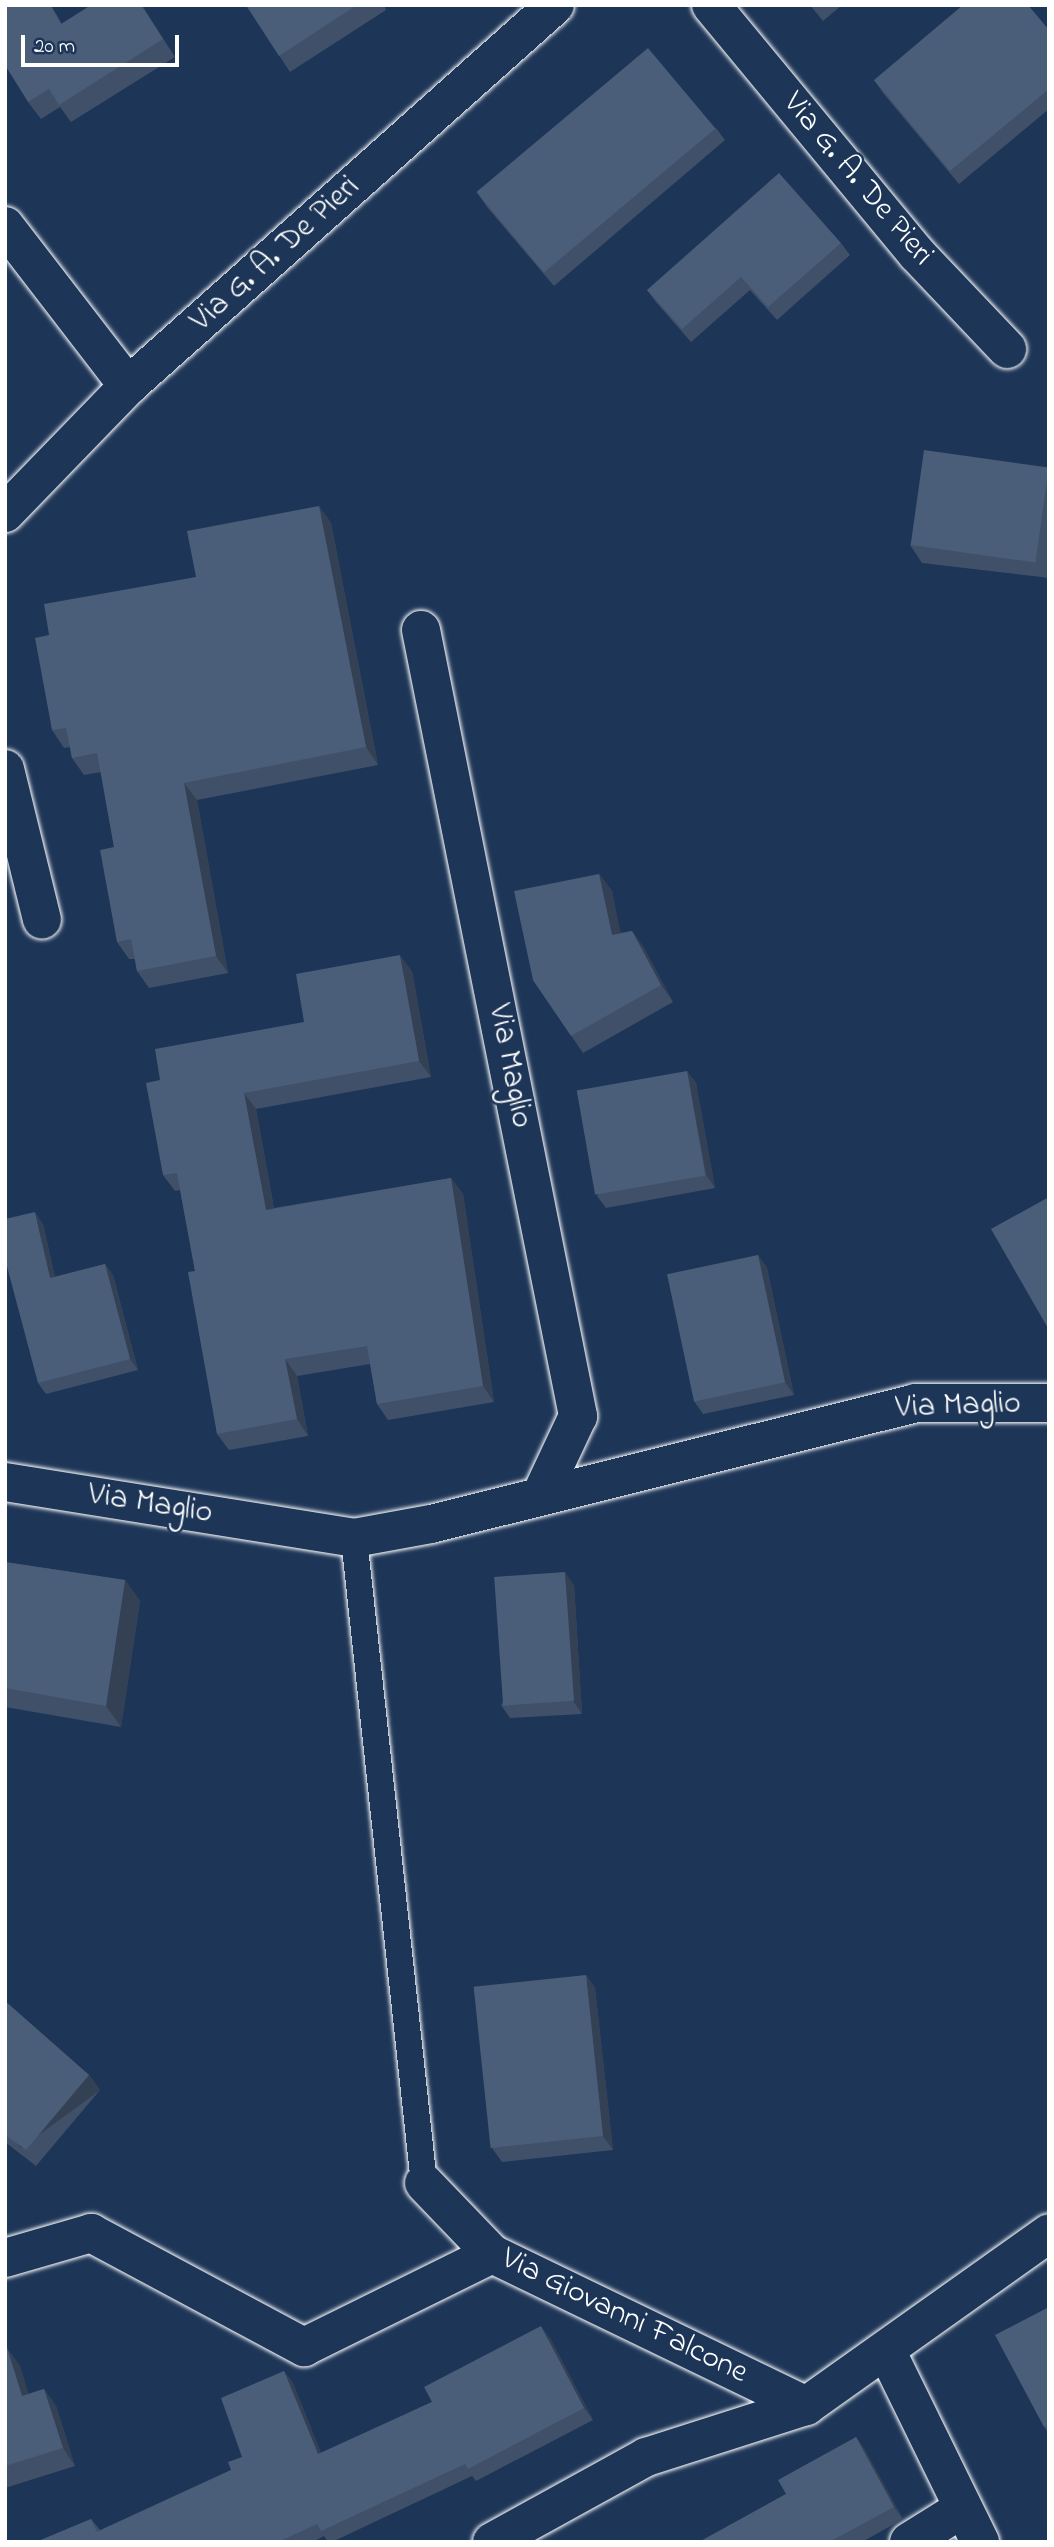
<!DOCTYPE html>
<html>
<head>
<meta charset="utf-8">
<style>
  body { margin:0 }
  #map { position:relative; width:1054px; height:2547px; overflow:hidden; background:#1d3557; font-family:"Indie Flower",sans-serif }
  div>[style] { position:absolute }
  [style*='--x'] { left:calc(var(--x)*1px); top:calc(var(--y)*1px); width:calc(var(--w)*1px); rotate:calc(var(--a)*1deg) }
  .roads { filter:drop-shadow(0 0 2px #fff) drop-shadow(0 0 2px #fff) }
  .service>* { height:26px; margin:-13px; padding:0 13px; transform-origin:13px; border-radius:13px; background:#1d3557 }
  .minor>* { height:38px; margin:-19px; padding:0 19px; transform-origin:19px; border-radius:19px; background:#1d3557 }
  .tertiary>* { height:38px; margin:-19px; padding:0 19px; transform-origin:19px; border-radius:19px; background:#1d3557 }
  .wall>* { inset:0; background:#405068 }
  .shaded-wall>* { inset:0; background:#344155; transform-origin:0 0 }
  .building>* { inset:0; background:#4a5d79; transform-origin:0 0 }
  span { translate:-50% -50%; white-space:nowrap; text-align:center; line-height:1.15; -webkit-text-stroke:5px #1d3557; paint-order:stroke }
  .street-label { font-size:32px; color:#fff }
  .frame { position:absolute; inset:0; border:7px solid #fff; pointer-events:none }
  .scale { position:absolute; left:21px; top:35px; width:158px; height:32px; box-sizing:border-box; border:4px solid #fff; border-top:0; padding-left:9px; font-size:21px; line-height:24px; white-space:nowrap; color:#fff; -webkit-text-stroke:5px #1d3557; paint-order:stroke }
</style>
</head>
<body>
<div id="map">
  <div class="roads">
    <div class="service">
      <div style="--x:354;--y:1538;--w:649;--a:83.81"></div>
    </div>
    <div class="minor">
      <div style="--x:711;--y:5;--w:323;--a:50.4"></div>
      <div style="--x:917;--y:254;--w:131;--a:46.5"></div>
      <div style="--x:5;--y:226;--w:202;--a:52.4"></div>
      <div style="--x:5;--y:513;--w:177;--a:-45.9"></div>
      <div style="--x:128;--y:386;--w:572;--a:-41.74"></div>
      <div style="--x:421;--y:630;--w:802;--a:78.7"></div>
      <div style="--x:578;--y:1416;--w:87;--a:115.1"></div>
      <div style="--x:5;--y:769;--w:155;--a:76.2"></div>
      <div style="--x:5;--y:1482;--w:353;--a:9.1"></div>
      <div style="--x:354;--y:1538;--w:78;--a:-10.3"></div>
      <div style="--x:431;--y:1524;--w:499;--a:-14"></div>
      <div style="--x:915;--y:1403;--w:134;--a:0"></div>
      <div style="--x:5;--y:2258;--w:90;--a:-16.2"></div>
      <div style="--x:91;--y:2233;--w:242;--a:28.2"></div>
      <div style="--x:304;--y:2347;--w:210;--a:-26.3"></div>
      <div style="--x:886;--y:2350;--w:214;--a:63.9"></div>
      <div style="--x:909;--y:2542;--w:62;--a:-31.9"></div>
    </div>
    <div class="tertiary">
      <div style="--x:424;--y:2183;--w:98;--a:46.2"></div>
      <div style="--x:492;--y:2254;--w:349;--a:25.8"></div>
      <div style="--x:492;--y:2542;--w:176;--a:-28.9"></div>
      <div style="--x:646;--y:2457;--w:168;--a:-17.7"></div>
      <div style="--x:806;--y:2406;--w:298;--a:-35.4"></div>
    </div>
  </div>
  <div class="wall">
    <div style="clip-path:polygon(5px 5px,51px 5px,62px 24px,142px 5px,175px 57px,71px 122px,60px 107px,41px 119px,28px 102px)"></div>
    <div style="clip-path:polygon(246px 5px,384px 5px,386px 10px,290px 72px)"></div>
    <div style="clip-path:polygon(810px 5px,842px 5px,823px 21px)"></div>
    <div style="clip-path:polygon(1049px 30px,1049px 109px,959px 184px,883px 93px,874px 80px)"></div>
    <div style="clip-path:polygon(716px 128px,725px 140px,554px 286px,487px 207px,478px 194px)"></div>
    <div style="clip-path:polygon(841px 243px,850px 255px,777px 320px,750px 290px,691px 342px,656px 302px,647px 290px)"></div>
    <div style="clip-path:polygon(1049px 468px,1049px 578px,922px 563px,910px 545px)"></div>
    <div style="clip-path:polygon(319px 506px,331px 523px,378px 765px,197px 800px,228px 973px,149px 988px,137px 971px,135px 959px,129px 959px,117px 942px,114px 847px,101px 772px,84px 775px,72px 758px,70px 747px,64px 748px,52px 730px,49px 635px,196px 577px)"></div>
    <div style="clip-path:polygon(599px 874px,612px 891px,620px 933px,632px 931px,644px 948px,673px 1002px,583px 1053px,533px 980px)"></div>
    <div style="clip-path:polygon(412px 971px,431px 1077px,256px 1109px,274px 1208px,451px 1178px,463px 1194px,494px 1402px,388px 1420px,377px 1404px,370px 1364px,297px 1376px,308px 1436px,229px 1450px,217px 1434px,195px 1271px,180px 1190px,175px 1191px,163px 1175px,160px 1080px,304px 1022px)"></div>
    <div style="clip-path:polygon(687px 1071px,696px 1083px,715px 1188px,606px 1208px,597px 1196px)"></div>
    <div style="clip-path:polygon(43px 1224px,55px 1277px,105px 1264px,113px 1275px,138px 1370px,46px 1394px,38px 1383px)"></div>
    <div style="clip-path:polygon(758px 1255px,767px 1268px,794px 1395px,703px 1414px,694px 1401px)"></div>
    <div style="clip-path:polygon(5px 1562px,125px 1580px,140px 1601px,121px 1727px,5px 1707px)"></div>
    <div style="clip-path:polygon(574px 1585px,582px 1714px,510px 1718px,501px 1705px)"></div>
    <div style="clip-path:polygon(586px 1975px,595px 1988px,613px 2150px,502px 2162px,492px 2148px)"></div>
    <div style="clip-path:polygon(5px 2001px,89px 2075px,100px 2090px,36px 2166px,5px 2142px)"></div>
    <div style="clip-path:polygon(1049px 2307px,1049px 2434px,1044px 2427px)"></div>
    <div style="clip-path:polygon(550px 2338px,593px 2420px,476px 2481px,472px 2476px,332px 2542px,328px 2542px,324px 2536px,313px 2542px,36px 2542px,91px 2519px,100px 2530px,231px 2470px,242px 2457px,284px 2371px,293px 2383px,321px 2453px,432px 2402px)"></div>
    <div style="clip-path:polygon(7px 2348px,20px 2366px,28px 2394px,44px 2389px,56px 2406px,75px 2466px,5px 2488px,5px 2349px)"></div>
    <div style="clip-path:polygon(856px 2437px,865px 2450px,903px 2519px,862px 2542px,699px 2542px,786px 2494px)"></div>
  </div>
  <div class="shaded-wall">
    <div style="clip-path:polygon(141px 5px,142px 5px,175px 57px,163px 39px)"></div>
    <div style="clip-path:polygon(319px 506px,331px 523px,378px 765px,366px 747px)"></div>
    <div style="clip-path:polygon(184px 783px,197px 800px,228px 973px,216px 956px)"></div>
    <div style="clip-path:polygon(599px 874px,612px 891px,625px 953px,612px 935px)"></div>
    <div style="clip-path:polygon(632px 931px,644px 948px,673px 1002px,661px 985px)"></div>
    <div style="clip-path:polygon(400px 955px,412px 971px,431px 1077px,419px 1061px)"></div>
    <div style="clip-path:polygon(687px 1071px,696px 1083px,715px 1188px,706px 1175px)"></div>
    <div style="clip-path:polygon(244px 1093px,256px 1109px,277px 1226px,266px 1210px)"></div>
    <div style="clip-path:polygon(451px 1178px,463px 1194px,494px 1402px,483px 1386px)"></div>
    <div style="clip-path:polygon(35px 1212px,43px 1224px,58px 1290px,50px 1278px)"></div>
    <div style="clip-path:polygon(758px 1255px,767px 1268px,794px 1395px,785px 1382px)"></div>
    <div style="clip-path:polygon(105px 1264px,113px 1275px,138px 1370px,130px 1359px)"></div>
    <div style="clip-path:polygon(285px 1359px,297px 1376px,308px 1436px,297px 1419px)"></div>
    <div style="clip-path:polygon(565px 1572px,574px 1585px,582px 1714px,573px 1701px)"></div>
    <div style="clip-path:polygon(125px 1580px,140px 1601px,121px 1727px,106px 1706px)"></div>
    <div style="clip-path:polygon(586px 1975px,595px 1988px,613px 2150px,603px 2136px)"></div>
    <div style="left:89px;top:2075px;width:19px;height:98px;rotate:54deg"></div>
    <div style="clip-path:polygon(541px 2326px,550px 2338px,593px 2420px,584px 2408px)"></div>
    <div style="clip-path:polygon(7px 2348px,20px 2366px,35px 2413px,22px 2396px)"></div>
    <div style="clip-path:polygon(284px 2371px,293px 2383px,326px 2466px,318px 2454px)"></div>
    <div style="clip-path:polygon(44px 2389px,56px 2406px,75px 2466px,63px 2448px)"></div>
    <div style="clip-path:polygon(856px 2437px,865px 2450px,903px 2519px,894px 2507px)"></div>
  </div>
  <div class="building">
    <div style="clip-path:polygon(5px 5px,50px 5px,61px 24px,91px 5px,141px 5px,163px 39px,59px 105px,49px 89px,28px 102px,5px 65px)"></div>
    <div style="clip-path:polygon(246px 5px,357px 5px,279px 56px)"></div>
    <div style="clip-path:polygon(963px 5px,1028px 5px,1049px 30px,1049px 89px,950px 171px,874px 80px)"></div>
    <div style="left:648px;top:48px;width:105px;height:224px;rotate:50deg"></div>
    <div style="clip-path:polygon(779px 173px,841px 243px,768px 307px,741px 277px,682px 329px,647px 290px)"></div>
    <div style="left:924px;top:450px;width:126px;height:96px;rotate:8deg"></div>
    <div style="clip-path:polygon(319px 506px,366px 747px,184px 783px,216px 956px,137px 971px,131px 939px,117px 942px,100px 850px,114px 847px,97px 753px,72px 758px,66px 728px,52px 730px,35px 638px,49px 635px,44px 604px,196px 577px,187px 531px)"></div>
    <div style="clip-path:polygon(599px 874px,612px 935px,632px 931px,661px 985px,571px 1036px,533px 980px,514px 891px)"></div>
    <div style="clip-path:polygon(400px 955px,419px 1061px,244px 1093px,266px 1210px,451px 1178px,483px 1386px,377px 1404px,367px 1346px,285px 1359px,297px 1419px,217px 1434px,188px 1272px,195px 1271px,177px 1173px,163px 1175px,146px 1083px,160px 1080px,155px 1049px,304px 1022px,296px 974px)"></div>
    <div style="left:687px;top:1071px;width:106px;height:112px;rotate:80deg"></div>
    <div style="clip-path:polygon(1049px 1197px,1049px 1330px,991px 1229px)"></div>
    <div style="clip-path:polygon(35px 1212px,50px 1278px,105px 1264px,130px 1359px,38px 1383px,5px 1259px,5px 1219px)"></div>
    <div style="left:758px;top:1255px;width:130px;height:93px;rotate:78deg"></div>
    <div style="clip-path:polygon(5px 1562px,125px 1580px,106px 1706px,5px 1688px)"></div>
    <div style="left:565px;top:1572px;width:129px;height:71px;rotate:86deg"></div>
    <div style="left:586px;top:1975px;width:162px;height:113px;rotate:84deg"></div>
    <div style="clip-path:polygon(5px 2001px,89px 2075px,26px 2150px,5px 2135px)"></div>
    <div style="clip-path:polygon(1049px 2307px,1049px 2425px,1044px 2427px,995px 2335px)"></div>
    <div style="clip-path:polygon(541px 2326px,584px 2408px,468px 2469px,465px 2464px,321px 2531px,317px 2524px,278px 2542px,36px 2542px,91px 2519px,97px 2532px,231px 2470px,228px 2462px,242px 2457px,221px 2398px,284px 2371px,318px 2454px,432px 2402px,424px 2387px)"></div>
    <div style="clip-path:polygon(7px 2348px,22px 2396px,44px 2389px,63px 2448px,5px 2466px,5px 2349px)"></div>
    <div style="clip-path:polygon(856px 2437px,894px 2507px,829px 2542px,699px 2542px,786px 2494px,778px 2480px)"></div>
  </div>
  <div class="street-label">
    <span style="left:857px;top:180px;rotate:50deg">Via G. A. De Pieri</span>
    <span style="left:276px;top:255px;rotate:-42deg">Via G. A. De Pieri</span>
    <span style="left:509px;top:1066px;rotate:79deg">Via Maglio</span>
    <span style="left:958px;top:1407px;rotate:-2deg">Via Maglio</span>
    <span style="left:150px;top:1505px;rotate:9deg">Via Maglio</span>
    <span style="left:624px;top:2317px;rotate:26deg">Via Giovanni Falcone</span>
  </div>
  <div class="frame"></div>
  <div class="scale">20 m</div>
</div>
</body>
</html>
